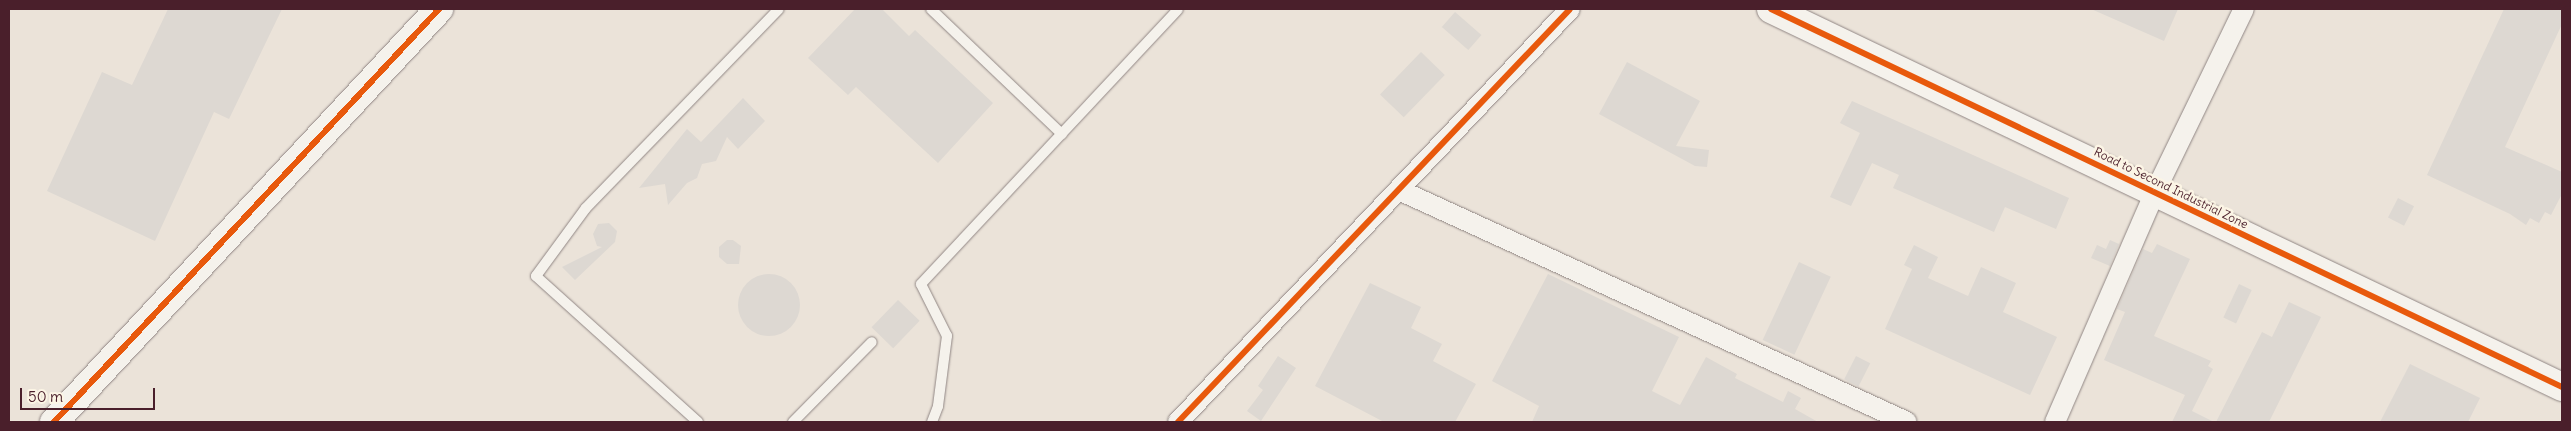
<!DOCTYPE html>
<html>
<head>
<meta charset="utf-8">
<style>
  body { margin:0 }
  #map { position:relative; width:2571px; height:431px; overflow:hidden; background:#f7f3ea; font-family:Delius,sans-serif }
  div>[style] { position:absolute }
  [style*='--x'] { left:calc(var(--x)*1px); top:calc(var(--y)*1px); width:calc(var(--w)*1px); rotate:calc(var(--a)*1deg) }
  .built>* { inset:0; background:#ebe3d9; transform-origin:0 0 }
  .building>* { inset:0; background:#ddd8d2; transform-origin:0 0 }
  .round { border-radius:50% }
  .roads { filter:drop-shadow(0 0 1px #908684) drop-shadow(0 0 1px #908684) }
  .lane>* { height:10px; margin:-5px; padding:0 5px; transform-origin:5px; border-radius:5px; background:#f5f2ec }
  .street>* { height:20px; margin:-10px; padding:0 10px; transform-origin:10px; border-radius:10px; background:#f5f2ec }
  .secondary>* { height:28px; margin:-14px; padding:0 14px; transform-origin:14px; border-radius:14px; background:#f5f2ec }
  .cycleway>* { height:6px; margin:-3px; padding:0 3px; transform-origin:3px; border-radius:3px; background:#e8590c }
  span { translate:-50% -50%; white-space:nowrap; text-align:center; line-height:1.15; -webkit-text-stroke:5px #fcf5e5; paint-order:stroke }
  .street-label { font-size:12px; color:#4a1f2b }
  .frame { position:absolute; inset:0; border:10px solid #4a1f2b; pointer-events:none }
  .scale { position:absolute; left:20px; top:388px; width:135px; height:22px; box-sizing:border-box; border:2px solid #4a1f2b; border-top:0; padding-left:6px; font-size:15px; line-height:18px; white-space:nowrap; color:#4a1f2b; -webkit-text-stroke:4px #fcf5e5; paint-order:stroke }
</style>
</head>
<body>
<div id="map">
  <div class="built">
    <div style="left:9px;top:9px;width:2553px;height:413px"></div>
  </div>
  <div class="building">
    <div style="clip-path:polygon(168px 9px,282px 9px,229px 119px,214px 112px,155px 241px,47px 191px,102px 72px,132px 85px)"></div>
    <div style="clip-path:polygon(855px 9px,882px 9px,909px 36px,915px 30px,993px 103px,938px 163px,856px 87px,848px 95px,808px 58px)"></div>
    <div style="clip-path:polygon(2091px 9px,2178px 9px,2164px 41px)"></div>
    <div style="clip-path:polygon(2504px 9px,2562px 9px,2562px 24px,2505px 147px,2562px 172px,2562px 194px,2551px 215px,2545px 212px,2539px 223px,2530px 218px,2526px 225px,2510px 214px,2427px 175px)"></div>
    <div style="left:1455px;top:12px;width:35px;height:20px;rotate:41deg"></div>
    <div style="left:1421px;top:52px;width:33px;height:59px;rotate:44deg"></div>
    <div style="clip-path:polygon(1627px 62px,1700px 101px,1676px 146px,1709px 150px,1707px 167px,1695px 166px,1599px 114px)"></div>
    <div style="clip-path:polygon(743px 98px,765px 121px,738px 149px,727px 137px,716px 161px,702px 164px,697px 178px,687px 183px,668px 205px,665px 184px,639px 188px,687px 129px,701px 142px)"></div>
    <div style="clip-path:polygon(1852px 101px,2069px 198px,2056px 229px,2005px 207px,1994px 232px,1893px 188px,1899px 175px,1872px 163px,1851px 206px,1830px 197px,1860px 133px,1840px 123px)"></div>
    <div style="left:2398px;top:198px;width:18px;height:22px;rotate:27deg"></div>
    <div style="clip-path:polygon(609px 223px,617px 231px,615px 242px,575px 280px,562px 267px,602px 247px,597px 246px,593px 234px,598px 224px)"></div>
    <div style="clip-path:polygon(727px 240px,733px 240px,741px 246px,739px 264px,727px 264px,719px 257px,719px 247px)"></div>
    <div style="clip-path:polygon(2110px 240px,2119px 244px,2110px 266px,2091px 258px,2097px 245px,2106px 249px)"></div>
    <div style="clip-path:polygon(2157px 244px,2190px 259px,2154px 336px,2211px 361px,2208px 366px,2213px 369px,2192px 411px,2214px 422px,2172px 422px,2185px 395px,2104px 360px,2125px 312px,2117px 309px,2143px 249px,2152px 253px)"></div>
    <div style="clip-path:polygon(1914px 245px,1938px 257px,1928px 278px,1968px 296px,1981px 267px,2016px 283px,2003px 312px,2057px 337px,2030px 395px,1885px 329px,1912px 269px,1904px 265px)"></div>
    <div style="left:1799px;top:262px;width:35px;height:86px;rotate:25deg"></div>
    <div style="clip-path:polygon(1548px 274px,1679px 337px,1652px 391px,1680px 405px,1706px 357px,1737px 374px,1735px 378px,1783px 402px,1788px 391px,1801px 398px,1795px 409px,1818px 422px,1532px 422px,1539px 406px,1492px 381px)"></div>
    <div class="round" style="left:738px;top:274px;width:62px;height:62px"></div>
    <div style="clip-path:polygon(1370px 283px,1421px 307px,1411px 328px,1442px 344px,1433px 361px,1476px 384px,1455px 422px,1384px 422px,1315px 386px)"></div>
    <div style="left:2239px;top:284px;width:14px;height:37px;rotate:25deg"></div>
    <div style="left:898px;top:300px;width:30px;height:38px;rotate:44deg"></div>
    <div style="clip-path:polygon(2289px 302px,2321px 317px,2269px 422px,2216px 422px,2262px 332px,2272px 337px)"></div>
    <div style="clip-path:polygon(1278px 356px,1296px 368px,1261px 421px,1247px 411px,1263px 390px,1258px 386px)"></div>
    <div style="left:1856px;top:356px;width:16px;height:26px;rotate:27deg"></div>
    <div style="clip-path:polygon(2410px 364px,2480px 398px,2468px 422px,2380px 422px)"></div>
  </div>
  <div class="roads">
    <div class="lane">
      <div style="--x:931;--y:9;--w:181;--a:43.7"></div>
      <div style="--x:698;--y:422;--w:218;--a:-138"></div>
      <div style="--x:536;--y:276;--w:84;--a:-53.7"></div>
      <div style="--x:586;--y:208;--w:277;--a:-45.9"></div>
      <div style="--x:793;--y:422;--w:112;--a:-45.4"></div>
      <div style="--x:932;--y:422;--w:17;--a:-69"></div>
      <div style="--x:938;--y:406;--w:71;--a:-82.7"></div>
      <div style="--x:947;--y:336;--w:58;--a:-116.6"></div>
      <div style="--x:921;--y:284;--w:376;--a:-46.9"></div>
    </div>
    <div class="street">
      <div style="--x:1399;--y:190;--w:558;--a:24.55"></div>
      <div style="--x:1178;--y:422;--w:569;--a:-46.49"></div>
      <div style="--x:2055;--y:422;--w:251;--a:-66.5"></div>
      <div style="--x:2155;--y:192;--w:203;--a:-64.1"></div>
    </div>
    <div class="secondary">
      <div style="--x:1771;--y:9;--w:877;--a:25.54"></div>
      <div style="--x:54;--y:422;--w:565;--a:-47.01"></div>
    </div>
  </div>
  <div class="cycleway">
    <div style="--x:1771;--y:9;--w:877;--a:25.54"></div>
    <div style="--x:54;--y:422;--w:565;--a:-47.01"></div>
    <div style="--x:1178;--y:422;--w:569;--a:-46.49"></div>
  </div>
  <div class="street-label">
    <span style="left:2171px;top:188px;rotate:26deg">Road to Second Industrial Zone</span>
  </div>
  <div class="frame"></div>
  <div class="scale">50 m</div>
</div>
</body>
</html>
